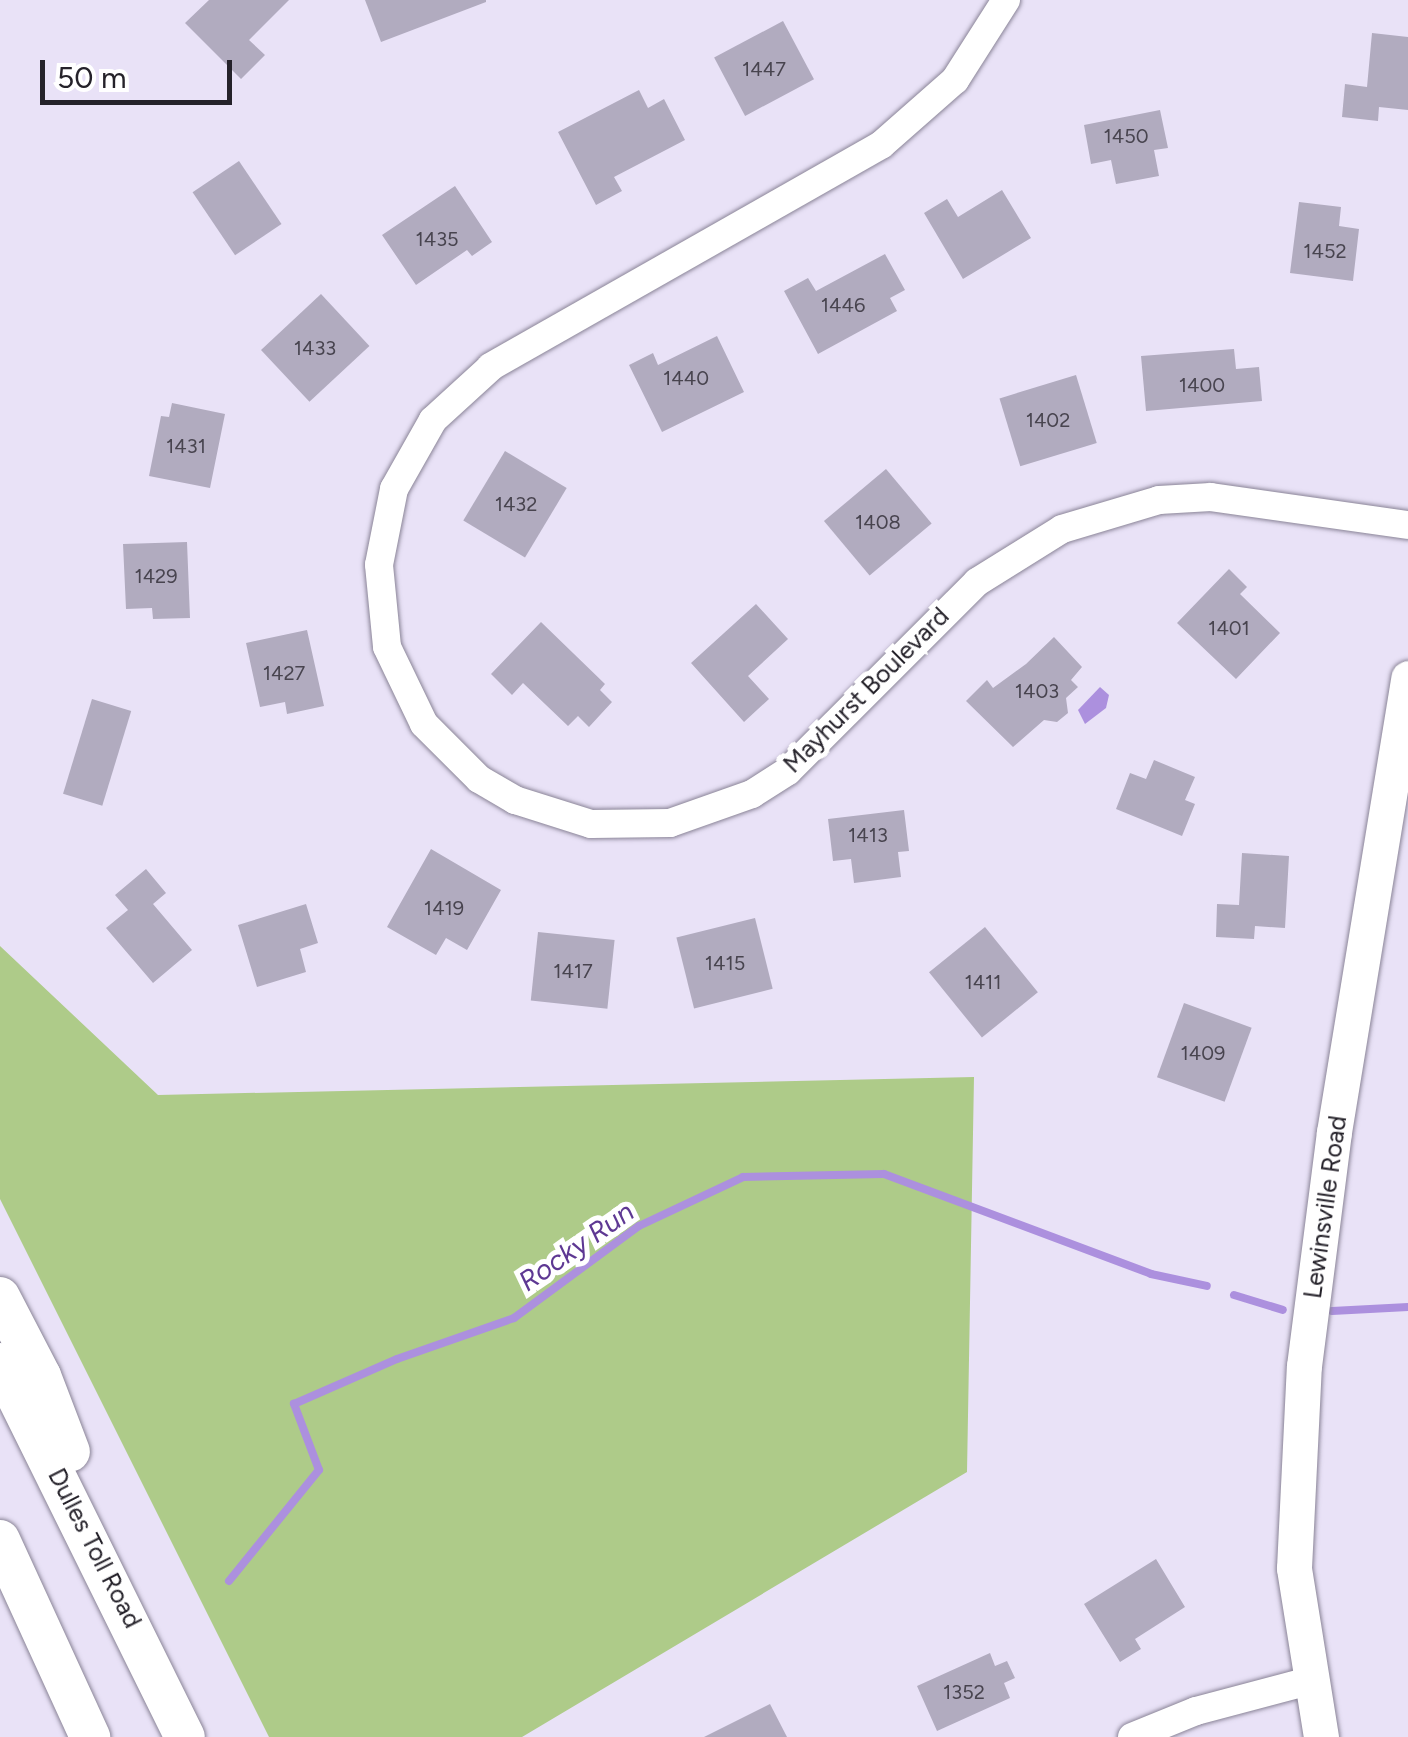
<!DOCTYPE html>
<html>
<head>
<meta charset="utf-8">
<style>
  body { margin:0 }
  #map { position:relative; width:1408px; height:1737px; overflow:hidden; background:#e9e2f7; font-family:Figtree,sans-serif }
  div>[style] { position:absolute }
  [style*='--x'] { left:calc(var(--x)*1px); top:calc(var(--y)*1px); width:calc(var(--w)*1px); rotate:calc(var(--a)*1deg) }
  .green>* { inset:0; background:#aecb89 }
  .water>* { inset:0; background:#ac90de }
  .stream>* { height:8px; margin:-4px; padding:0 4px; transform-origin:4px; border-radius:4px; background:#ac90de }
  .building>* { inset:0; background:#b1abbf; transform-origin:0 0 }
  .roads { filter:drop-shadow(0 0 2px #8a8497) drop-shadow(0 0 2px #8a8497) }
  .minor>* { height:28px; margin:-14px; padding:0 14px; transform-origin:14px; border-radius:14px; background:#fff }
  .major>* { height:35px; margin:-17.5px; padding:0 17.5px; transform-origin:17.5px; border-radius:17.5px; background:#fff }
  .highway>* { height:40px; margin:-20px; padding:0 20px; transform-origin:20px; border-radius:20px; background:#fff }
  span { translate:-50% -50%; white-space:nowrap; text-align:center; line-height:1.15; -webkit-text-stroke:10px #fff; paint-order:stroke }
  .number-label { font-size:20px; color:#48444f }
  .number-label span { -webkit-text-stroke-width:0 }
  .street-label { font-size:25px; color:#25222a }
  .water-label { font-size:28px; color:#5e3893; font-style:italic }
  .scale { position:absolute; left:40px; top:60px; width:192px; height:45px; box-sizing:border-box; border:5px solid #25222a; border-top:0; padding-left:12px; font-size:30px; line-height:35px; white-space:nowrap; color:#25222a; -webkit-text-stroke:8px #fff; paint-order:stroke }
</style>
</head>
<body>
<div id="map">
  <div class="green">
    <div style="clip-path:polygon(0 946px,158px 1095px,974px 1077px,967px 1472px,522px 1737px,269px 1737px,0 1199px)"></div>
  </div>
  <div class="water">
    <div style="clip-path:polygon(1100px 687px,1109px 695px,1106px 708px,1085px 724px,1078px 710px)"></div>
  </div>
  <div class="stream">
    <div style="--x:1234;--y:1295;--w:51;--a:17"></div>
    <div style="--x:1332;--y:1311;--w:76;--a:-3"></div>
    <div style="--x:229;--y:1581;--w:143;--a:-51"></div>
    <div style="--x:319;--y:1470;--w:71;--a:-110.7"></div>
    <div style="--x:294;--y:1404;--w:112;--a:-23.6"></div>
    <div style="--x:397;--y:1359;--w:124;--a:-19.3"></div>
    <div style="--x:514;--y:1318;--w:155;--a:-36.4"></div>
    <div style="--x:639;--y:1226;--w:115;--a:-25.2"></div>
    <div style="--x:743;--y:1177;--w:141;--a:-1.2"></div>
    <div style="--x:884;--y:1174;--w:285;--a:20.5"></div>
    <div style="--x:1151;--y:1274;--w:57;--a:12.1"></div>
  </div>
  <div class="building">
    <div style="clip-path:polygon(209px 0,289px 0,249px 40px,265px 55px,241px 79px,185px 23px)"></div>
    <div style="clip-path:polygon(365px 0,486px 0,486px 2px,381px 42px)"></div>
    <div style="left:783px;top:21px;width:66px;height:78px;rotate:62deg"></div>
    <div style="clip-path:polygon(1372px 33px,1408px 37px,1408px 110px,1379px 107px,1378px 121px,1342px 117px,1345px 84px,1367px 87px)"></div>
    <div style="clip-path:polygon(639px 90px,648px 108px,664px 99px,685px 140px,614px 177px,622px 191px,596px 205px,558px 132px)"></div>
    <div style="clip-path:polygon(1160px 110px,1168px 148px,1154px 150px,1159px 176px,1116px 184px,1111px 160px,1091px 164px,1084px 125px)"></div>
    <div style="left:239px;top:161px;width:76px;height:56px;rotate:56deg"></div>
    <div style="clip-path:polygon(455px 186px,492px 242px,472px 256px,467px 250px,416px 285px,382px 235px)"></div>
    <div style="clip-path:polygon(1002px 190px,1031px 238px,963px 279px,924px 213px,947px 199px,958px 217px)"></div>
    <div style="clip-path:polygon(1299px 202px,1341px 207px,1339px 226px,1359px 229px,1353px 281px,1290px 273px)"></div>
    <div style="clip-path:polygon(885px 254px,905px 290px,890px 298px,897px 311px,818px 354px,784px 291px,808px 278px,816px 291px)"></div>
    <div style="left:321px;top:294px;width:71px;height:82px;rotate:47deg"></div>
    <div style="clip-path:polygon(717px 336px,744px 392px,662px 432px,629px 365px,653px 353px,658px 365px)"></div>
    <div style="clip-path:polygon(1234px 349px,1236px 369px,1259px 367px,1262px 401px,1146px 411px,1141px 356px)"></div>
    <div style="left:1076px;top:375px;width:71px;height:80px;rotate:73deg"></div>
    <div style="clip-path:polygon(172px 403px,225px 414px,210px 488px,149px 476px,161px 416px,169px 417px)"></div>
    <div style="left:505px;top:451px;width:72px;height:81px;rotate:31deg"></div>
    <div style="left:886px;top:469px;width:71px;height:81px;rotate:50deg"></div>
    <div style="clip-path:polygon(187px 542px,190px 618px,153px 619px,152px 608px,126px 609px,123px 544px)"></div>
    <div style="clip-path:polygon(1229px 569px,1247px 587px,1240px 594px,1280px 633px,1236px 679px,1177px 623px)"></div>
    <div style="clip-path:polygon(756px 604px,788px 639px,748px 676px,769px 699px,744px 722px,691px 663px)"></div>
    <div style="clip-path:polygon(541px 622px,605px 684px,600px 690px,612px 702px,589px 727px,578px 716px,568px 726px,523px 683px,512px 695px,491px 674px)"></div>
    <div style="clip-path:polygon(307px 630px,324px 706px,287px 714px,285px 702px,260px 707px,246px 643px)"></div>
    <div style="clip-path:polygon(1054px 637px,1082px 667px,1071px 680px,1078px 687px,1066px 698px,1068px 713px,1057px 722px,1044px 720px,1013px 747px,966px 701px,987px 680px,993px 688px,1026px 664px)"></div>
    <div style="left:92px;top:699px;width:41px;height:99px;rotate:17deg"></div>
    <div style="clip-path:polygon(1154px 760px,1195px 777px,1185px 800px,1195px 804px,1182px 836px,1116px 809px,1130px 773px,1146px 779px)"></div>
    <div style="clip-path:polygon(904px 810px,909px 851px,898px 852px,901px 877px,854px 883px,851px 859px,833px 861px,828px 819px)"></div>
    <div style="clip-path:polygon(431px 849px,501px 890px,467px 950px,446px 938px,436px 955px,387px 927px)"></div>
    <div style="clip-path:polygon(1242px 853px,1289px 856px,1285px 928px,1255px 926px,1254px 939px,1216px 937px,1217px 904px,1239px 905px)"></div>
    <div style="clip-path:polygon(146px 869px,166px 893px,153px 904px,192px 950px,153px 983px,106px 928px,128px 910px,115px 895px)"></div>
    <div style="clip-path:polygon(306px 904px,318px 943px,300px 949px,306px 972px,257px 987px,238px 925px)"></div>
    <div style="left:755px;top:918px;width:73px;height:81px;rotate:76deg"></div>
    <div style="left:985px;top:927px;width:84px;height:72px;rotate:51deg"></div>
    <div style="left:538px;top:932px;width:77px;height:69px;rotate:6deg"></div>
    <div style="left:1184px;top:1003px;width:72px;height:79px;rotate:20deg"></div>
    <div style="clip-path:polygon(1156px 1559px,1185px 1607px,1135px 1639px,1141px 1649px,1120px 1662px,1084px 1604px)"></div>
    <div style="clip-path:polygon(990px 1653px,995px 1666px,1007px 1661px,1015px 1678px,1004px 1683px,1010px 1698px,937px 1731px,917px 1686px)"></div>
    <div style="clip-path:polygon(770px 1704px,787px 1737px,704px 1737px)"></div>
  </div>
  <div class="roads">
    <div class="minor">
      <div style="--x:1006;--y:0;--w:95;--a:122.5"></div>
      <div style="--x:955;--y:80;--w:98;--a:138.7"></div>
      <div style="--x:881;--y:145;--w:449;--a:150.4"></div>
      <div style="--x:491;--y:367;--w:79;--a:137.6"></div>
      <div style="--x:433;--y:420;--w:79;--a:119.5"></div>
      <div style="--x:394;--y:489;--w:77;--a:101.2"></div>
      <div style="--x:379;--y:565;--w:82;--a:84.4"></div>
      <div style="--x:387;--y:647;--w:85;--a:64.3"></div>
      <div style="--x:424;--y:724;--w:78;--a:45"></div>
      <div style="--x:479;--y:779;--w:42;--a:30.3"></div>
      <div style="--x:515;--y:800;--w:80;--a:17.5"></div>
      <div style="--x:591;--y:824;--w:79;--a:-0.7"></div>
      <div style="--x:670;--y:823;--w:87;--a:-19.5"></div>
      <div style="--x:752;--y:794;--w:43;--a:-32.6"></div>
      <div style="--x:788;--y:771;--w:267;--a:-45"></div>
      <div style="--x:977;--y:582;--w:100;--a:-31.9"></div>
      <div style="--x:1062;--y:529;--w:101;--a:-16.6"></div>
      <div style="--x:1159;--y:500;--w:52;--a:-3.3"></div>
      <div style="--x:1211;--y:497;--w:199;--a:8.1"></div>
      <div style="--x:1132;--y:1737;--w:69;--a:-22.1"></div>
      <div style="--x:1196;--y:1711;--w:117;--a:-14.9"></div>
    </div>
    <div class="major">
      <div style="--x:1321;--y:1737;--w:171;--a:-99.1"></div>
      <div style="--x:1294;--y:1568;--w:202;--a:-87.2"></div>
      <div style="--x:1304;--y:1366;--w:236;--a:-82.7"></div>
      <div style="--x:1334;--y:1132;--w:460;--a:-80.7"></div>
    </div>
    <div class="highway">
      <div style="--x:0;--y:1297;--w:89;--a:62.6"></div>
      <div style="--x:41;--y:1376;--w:81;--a:69.1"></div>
      <div style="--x:0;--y:1363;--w:417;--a:63.7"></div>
      <div style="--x:0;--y:1540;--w:217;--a:65.4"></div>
    </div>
  </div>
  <div class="number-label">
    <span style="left:764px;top:69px">1447</span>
    <span style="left:1126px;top:136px">1450</span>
    <span style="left:437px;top:239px">1435</span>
    <span style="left:1325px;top:251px">1452</span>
    <span style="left:843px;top:305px">1446</span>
    <span style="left:315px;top:348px">1433</span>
    <span style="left:686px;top:378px">1440</span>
    <span style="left:1202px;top:385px">1400</span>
    <span style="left:1048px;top:420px">1402</span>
    <span style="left:186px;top:446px">1431</span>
    <span style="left:516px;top:504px">1432</span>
    <span style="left:878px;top:522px">1408</span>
    <span style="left:156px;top:576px">1429</span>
    <span style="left:1229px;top:628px">1401</span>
    <span style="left:284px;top:673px">1427</span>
    <span style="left:1037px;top:691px">1403</span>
    <span style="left:868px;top:835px">1413</span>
    <span style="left:444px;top:908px">1419</span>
    <span style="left:725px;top:963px">1415</span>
    <span style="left:573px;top:971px">1417</span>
    <span style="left:983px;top:982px">1411</span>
    <span style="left:1203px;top:1053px">1409</span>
    <span style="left:964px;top:1692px">1352</span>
  </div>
  <div class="street-label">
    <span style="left:866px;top:690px;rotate:-45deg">Mayhurst Boulevard</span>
    <span style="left:1325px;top:1207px;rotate:-82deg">Lewinsville Road</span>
    <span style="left:95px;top:1548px;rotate:63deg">Dulles Toll Road</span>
  </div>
  <div class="water-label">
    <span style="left:576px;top:1246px;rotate:-35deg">Rocky Run</span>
  </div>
  <div class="scale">50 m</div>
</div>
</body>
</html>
